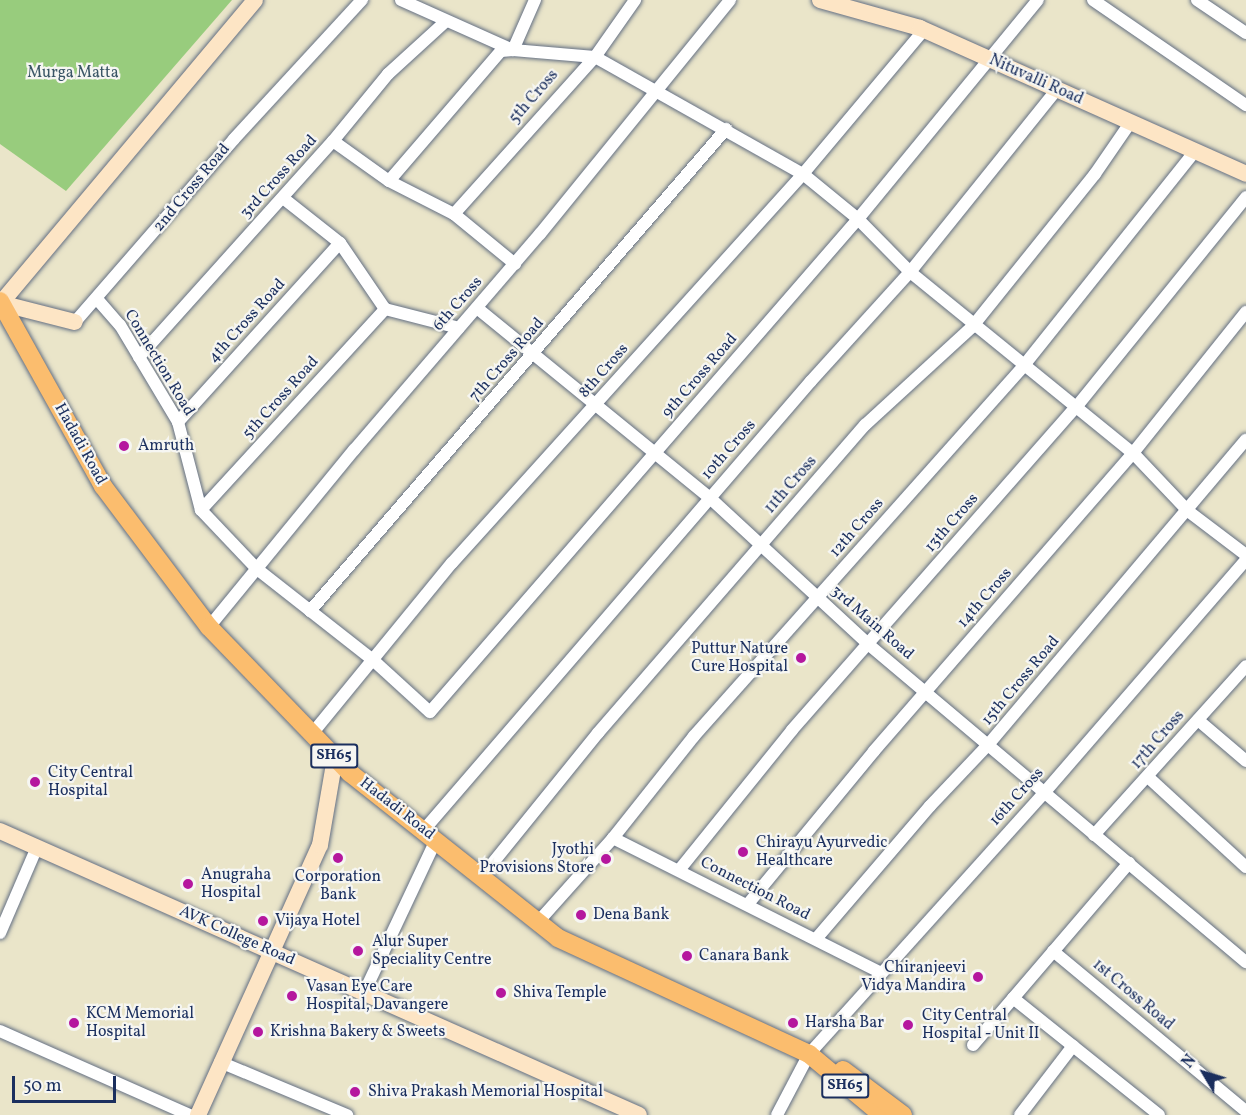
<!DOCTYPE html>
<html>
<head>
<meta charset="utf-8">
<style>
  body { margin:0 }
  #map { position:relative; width:1246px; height:1115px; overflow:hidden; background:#eae5c9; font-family:Vollkorn,serif }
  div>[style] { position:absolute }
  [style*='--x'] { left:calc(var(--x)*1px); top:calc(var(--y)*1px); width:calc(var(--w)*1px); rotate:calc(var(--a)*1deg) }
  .green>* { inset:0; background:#98cc7d }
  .roads { filter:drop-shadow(0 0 2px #636f83) drop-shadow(0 0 2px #636f83) }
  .street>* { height:12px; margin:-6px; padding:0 6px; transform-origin:6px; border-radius:6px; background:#fff }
  .secondary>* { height:16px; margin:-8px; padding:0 8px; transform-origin:8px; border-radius:8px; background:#fde5c5 }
  .primary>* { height:18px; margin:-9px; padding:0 9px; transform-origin:9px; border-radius:9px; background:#fbbd6e }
  .dots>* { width:16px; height:16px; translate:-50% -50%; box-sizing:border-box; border:3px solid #f6f6f2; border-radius:50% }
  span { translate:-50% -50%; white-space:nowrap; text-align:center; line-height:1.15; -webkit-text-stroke:4.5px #f6f6f2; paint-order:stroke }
  .shield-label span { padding:2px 4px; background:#f6f6f2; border:2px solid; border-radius:4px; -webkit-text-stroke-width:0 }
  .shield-label { font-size:15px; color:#1b2f5e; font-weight:700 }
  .park-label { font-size:16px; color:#3a5666 }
  .street-label { font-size:16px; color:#1b2f5e }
  .poi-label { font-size:16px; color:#1b2f5e }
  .left { translate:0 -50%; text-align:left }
  .right { translate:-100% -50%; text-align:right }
  .north { position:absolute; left:1174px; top:1043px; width:60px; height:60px; -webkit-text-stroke:4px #f6f6f2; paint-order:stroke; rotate:308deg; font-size:16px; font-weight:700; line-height:24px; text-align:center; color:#1b2f5e }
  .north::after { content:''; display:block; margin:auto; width:21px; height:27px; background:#1b2f5e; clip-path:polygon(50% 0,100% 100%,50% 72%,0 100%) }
  .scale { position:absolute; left:12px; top:1076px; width:104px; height:27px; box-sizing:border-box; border:3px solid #1b2f5e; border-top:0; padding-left:8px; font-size:18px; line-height:21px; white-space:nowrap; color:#1b2f5e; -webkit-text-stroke:4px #f6f6f2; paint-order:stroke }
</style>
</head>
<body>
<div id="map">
  <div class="green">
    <div style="clip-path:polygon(0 0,232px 0,66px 191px,0 144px)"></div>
  </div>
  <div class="roads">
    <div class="street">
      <div style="--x:401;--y:0;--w:123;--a:24.1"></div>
      <div style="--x:513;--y:50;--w:82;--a:4.9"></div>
      <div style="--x:595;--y:57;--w:239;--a:29.4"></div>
      <div style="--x:803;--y:174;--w:71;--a:39.3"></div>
      <div style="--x:858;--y:219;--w:74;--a:45.5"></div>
      <div style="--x:910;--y:272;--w:287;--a:39.1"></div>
      <div style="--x:1133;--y:453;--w:80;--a:46.5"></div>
      <div style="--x:1188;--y:511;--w:73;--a:37.2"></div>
      <div style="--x:1093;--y:0;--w:186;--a:34.5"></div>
      <div style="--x:1197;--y:0;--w:59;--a:34"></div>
      <div style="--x:333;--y:141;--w:69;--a:35.5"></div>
      <div style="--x:389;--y:181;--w:73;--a:26.9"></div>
      <div style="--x:454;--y:214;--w:79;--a:39.3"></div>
      <div style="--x:389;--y:181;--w:172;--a:-49.3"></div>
      <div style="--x:501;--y:51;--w:12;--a:-5"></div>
      <div style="--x:513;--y:50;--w:55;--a:-66.3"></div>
      <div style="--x:283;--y:198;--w:73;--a:38.3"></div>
      <div style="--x:340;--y:243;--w:80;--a:55.7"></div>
      <div style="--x:385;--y:309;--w:76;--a:14.4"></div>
      <div style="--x:454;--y:214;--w:211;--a:-48.1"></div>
      <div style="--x:595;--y:57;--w:70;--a:-54.9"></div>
      <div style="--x:97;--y:299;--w:35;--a:49"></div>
      <div style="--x:120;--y:325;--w:113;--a:59.1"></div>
      <div style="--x:178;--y:422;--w:91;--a:75.4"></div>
      <div style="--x:201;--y:510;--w:81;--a:46.5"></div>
      <div style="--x:257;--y:569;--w:147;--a:38.1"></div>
      <div style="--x:373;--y:660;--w:77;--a:42.4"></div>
      <div style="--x:430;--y:712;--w:653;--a:-49.04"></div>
      <div style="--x:858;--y:219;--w:283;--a:-50.6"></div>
      <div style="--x:477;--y:308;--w:301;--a:39.2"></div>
      <div style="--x:710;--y:498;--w:215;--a:42.7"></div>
      <div style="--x:868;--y:644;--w:494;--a:40.1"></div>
      <div style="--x:75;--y:322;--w:242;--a:-49"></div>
      <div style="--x:234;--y:139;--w:189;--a:-47.4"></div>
      <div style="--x:139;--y:357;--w:290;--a:-48.1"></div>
      <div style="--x:333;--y:141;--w:87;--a:-50.6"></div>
      <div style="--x:388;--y:74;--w:77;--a:-42.4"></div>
      <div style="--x:178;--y:422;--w:241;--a:-47.9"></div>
      <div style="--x:201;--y:510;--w:273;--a:-47.5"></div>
      <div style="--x:310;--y:611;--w:637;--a:-49.2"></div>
      <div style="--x:209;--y:627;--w:229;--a:-50.7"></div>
      <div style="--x:354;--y:450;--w:285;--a:-49.3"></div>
      <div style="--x:540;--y:234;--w:301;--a:-50.9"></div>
      <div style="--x:1198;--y:720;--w:63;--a:40.5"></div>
      <div style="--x:311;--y:735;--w:222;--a:-50.7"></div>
      <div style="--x:452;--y:563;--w:524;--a:-47.94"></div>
      <div style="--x:803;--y:174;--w:188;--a:-50"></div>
      <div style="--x:1148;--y:777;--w:133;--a:42.6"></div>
      <div style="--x:423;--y:831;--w:594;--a:-49.23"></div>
      <div style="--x:811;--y:381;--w:147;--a:-47.8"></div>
      <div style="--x:910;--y:272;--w:235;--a:-51.2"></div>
      <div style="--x:1094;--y:835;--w:227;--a:-48"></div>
      <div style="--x:613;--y:838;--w:300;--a:26.7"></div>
      <div style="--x:680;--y:869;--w:179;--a:-51.1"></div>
      <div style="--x:792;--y:730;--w:432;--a:-48.7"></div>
      <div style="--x:1077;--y:406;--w:269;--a:-51"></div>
      <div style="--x:483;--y:875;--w:183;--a:-51"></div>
      <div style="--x:598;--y:733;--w:408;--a:-49.1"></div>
      <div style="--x:865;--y:425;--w:145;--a:-42.5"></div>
      <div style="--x:972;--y:327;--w:196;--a:-51.2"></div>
      <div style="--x:1095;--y:174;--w:62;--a:-55.5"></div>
      <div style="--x:748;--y:904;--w:198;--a:-50.5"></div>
      <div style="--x:874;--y:751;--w:395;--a:-49"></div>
      <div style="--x:1133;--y:453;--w:181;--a:-51.3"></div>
      <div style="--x:538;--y:922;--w:113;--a:-48.2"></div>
      <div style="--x:613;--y:838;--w:130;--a:-51.5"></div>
      <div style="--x:694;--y:736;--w:498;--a:-48.3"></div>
      <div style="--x:1025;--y:364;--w:273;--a:-51.4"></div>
      <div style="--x:0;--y:933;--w:94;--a:-66.7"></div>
      <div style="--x:816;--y:939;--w:175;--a:-49.4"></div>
      <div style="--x:930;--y:806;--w:83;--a:-46.5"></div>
      <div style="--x:987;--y:746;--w:401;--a:-49.8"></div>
      <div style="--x:1053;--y:951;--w:251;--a:39.7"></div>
      <div style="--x:364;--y:993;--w:169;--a:-64.8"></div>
      <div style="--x:1013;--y:998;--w:187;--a:38.7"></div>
      <div style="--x:0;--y:1031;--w:208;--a:23.9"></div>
      <div style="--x:973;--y:1045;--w:240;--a:-49.4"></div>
      <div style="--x:220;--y:1062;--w:138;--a:22.7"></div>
      <div style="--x:777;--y:1115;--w:69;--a:-62.3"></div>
      <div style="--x:809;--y:1054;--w:351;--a:-48"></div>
      <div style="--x:1044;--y:793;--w:308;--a:-49.1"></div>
      <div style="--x:1020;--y:1115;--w:87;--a:-52.5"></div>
    </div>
    <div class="secondary">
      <div style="--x:820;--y:0;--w:104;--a:15.6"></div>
      <div style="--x:920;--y:28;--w:357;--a:24.1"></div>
      <div style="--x:0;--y:303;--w:77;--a:14.2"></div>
      <div style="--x:1;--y:303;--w:395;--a:-50"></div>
      <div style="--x:0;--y:831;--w:699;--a:23.96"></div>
      <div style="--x:198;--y:1115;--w:296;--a:-65.7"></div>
      <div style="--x:320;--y:845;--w:88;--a:-80.2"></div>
    </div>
    <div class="primary">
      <div style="--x:0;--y:301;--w:212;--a:60.9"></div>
      <div style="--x:103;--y:486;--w:176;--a:53.1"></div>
      <div style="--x:209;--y:627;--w:203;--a:46"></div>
      <div style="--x:350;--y:773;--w:265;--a:38.4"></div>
      <div style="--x:558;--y:938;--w:277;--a:24.8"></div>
      <div style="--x:809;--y:1054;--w:95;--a:39.9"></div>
      <div style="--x:843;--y:1070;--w:75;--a:36.9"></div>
    </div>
  </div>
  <div class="dots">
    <div style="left:124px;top:446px;background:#b5179e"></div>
    <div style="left:801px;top:658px;background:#b5179e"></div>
    <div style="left:35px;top:782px;background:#b5179e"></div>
    <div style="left:743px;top:852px;background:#b5179e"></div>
    <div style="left:338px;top:858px;background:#b5179e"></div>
    <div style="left:606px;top:859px;background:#b5179e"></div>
    <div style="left:188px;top:884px;background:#b5179e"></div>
    <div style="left:581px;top:915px;background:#b5179e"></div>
    <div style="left:263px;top:921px;background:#b5179e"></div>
    <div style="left:358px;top:951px;background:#b5179e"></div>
    <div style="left:687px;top:956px;background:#b5179e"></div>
    <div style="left:978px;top:977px;background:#b5179e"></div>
    <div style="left:501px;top:993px;background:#b5179e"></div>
    <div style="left:292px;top:996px;background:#b5179e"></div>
    <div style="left:74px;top:1023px;background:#b5179e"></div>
    <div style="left:793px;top:1023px;background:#b5179e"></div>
    <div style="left:908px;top:1025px;background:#b5179e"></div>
    <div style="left:258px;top:1032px;background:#b5179e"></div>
    <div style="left:355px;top:1092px;background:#b5179e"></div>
  </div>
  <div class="shield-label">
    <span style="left:334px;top:756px">SH65</span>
    <span style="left:845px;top:1086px">SH65</span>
  </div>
  <div class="park-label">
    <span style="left:73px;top:73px">Murga Matta</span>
  </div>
  <div class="street-label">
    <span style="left:1036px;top:80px;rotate:24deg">Nituvalli Road</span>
    <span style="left:534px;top:97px;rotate:-49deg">5th Cross</span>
    <span style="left:279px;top:177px;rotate:-48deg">3rd Cross Road</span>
    <span style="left:192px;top:188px;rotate:-50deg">2nd Cross Road</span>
    <span style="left:458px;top:304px;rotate:-49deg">6th Cross</span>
    <span style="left:247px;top:321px;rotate:-48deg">4th Cross Road</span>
    <span style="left:507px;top:360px;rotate:-49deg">7th Cross Road</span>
    <span style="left:159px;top:363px;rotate:59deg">Connection Road</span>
    <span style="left:604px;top:371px;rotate:-49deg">8th Cross</span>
    <span style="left:700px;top:376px;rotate:-49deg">9th Cross Road</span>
    <span style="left:281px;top:398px;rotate:-48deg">5th Cross Road</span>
    <span style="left:80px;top:444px;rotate:61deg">Hadadi Road</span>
    <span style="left:729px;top:450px;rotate:-49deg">10th Cross</span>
    <span style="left:791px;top:485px;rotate:-49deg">11th Cross</span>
    <span style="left:952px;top:523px;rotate:-49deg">13th Cross</span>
    <span style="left:857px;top:528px;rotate:-49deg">12th Cross</span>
    <span style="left:985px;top:598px;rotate:-49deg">14th Cross</span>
    <span style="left:872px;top:623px;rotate:41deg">3rd Main Road</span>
    <span style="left:1021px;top:681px;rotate:-50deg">15th Cross Road</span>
    <span style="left:1158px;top:740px;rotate:-49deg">17th Cross</span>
    <span style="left:1017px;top:797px;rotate:-48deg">16th Cross</span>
    <span style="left:397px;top:809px;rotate:38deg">Hadadi Road</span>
    <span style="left:755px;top:889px;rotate:27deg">Connection Road</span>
    <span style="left:237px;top:936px;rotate:24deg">AVK College Road</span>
    <span style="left:1133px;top:995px;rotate:40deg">1st Cross Road</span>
  </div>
  <div class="poi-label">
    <span class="left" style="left:138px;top:446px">Amruth</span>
    <span class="right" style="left:788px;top:658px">Puttur Nature<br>Cure Hospital</span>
    <span class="left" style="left:48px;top:782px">City Central<br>Hospital</span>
    <span class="left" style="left:756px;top:852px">Chirayu Ayurvedic<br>Healthcare</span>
    <span class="right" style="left:594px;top:859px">Jyothi<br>Provisions Store</span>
    <span class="left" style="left:201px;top:884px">Anugraha<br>Hospital</span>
    <span style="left:338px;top:886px">Corporation<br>Bank</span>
    <span class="left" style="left:593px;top:915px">Dena Bank</span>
    <span class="left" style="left:275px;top:921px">Vijaya Hotel</span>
    <span class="left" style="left:372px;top:951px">Alur Super<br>Speciality Centre</span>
    <span class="left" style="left:699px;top:956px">Canara Bank</span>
    <span class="right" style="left:966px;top:977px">Chiranjeevi<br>Vidya Mandira</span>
    <span class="left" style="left:306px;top:996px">Vasan Eye Care<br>Hospital, Davangere</span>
    <span class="left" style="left:513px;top:993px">Shiva Temple</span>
    <span class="left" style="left:86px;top:1023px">KCM Memorial<br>Hospital</span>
    <span class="left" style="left:922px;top:1025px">City Central<br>Hospital - Unit II</span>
    <span class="left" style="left:805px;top:1023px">Harsha Bar</span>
    <span class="left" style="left:270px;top:1032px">Krishna Bakery &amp; Sweets</span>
    <span class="left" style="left:368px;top:1092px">Shiva Prakash Memorial Hospital</span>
  </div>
  <div class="north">N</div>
  <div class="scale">50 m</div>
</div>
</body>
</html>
